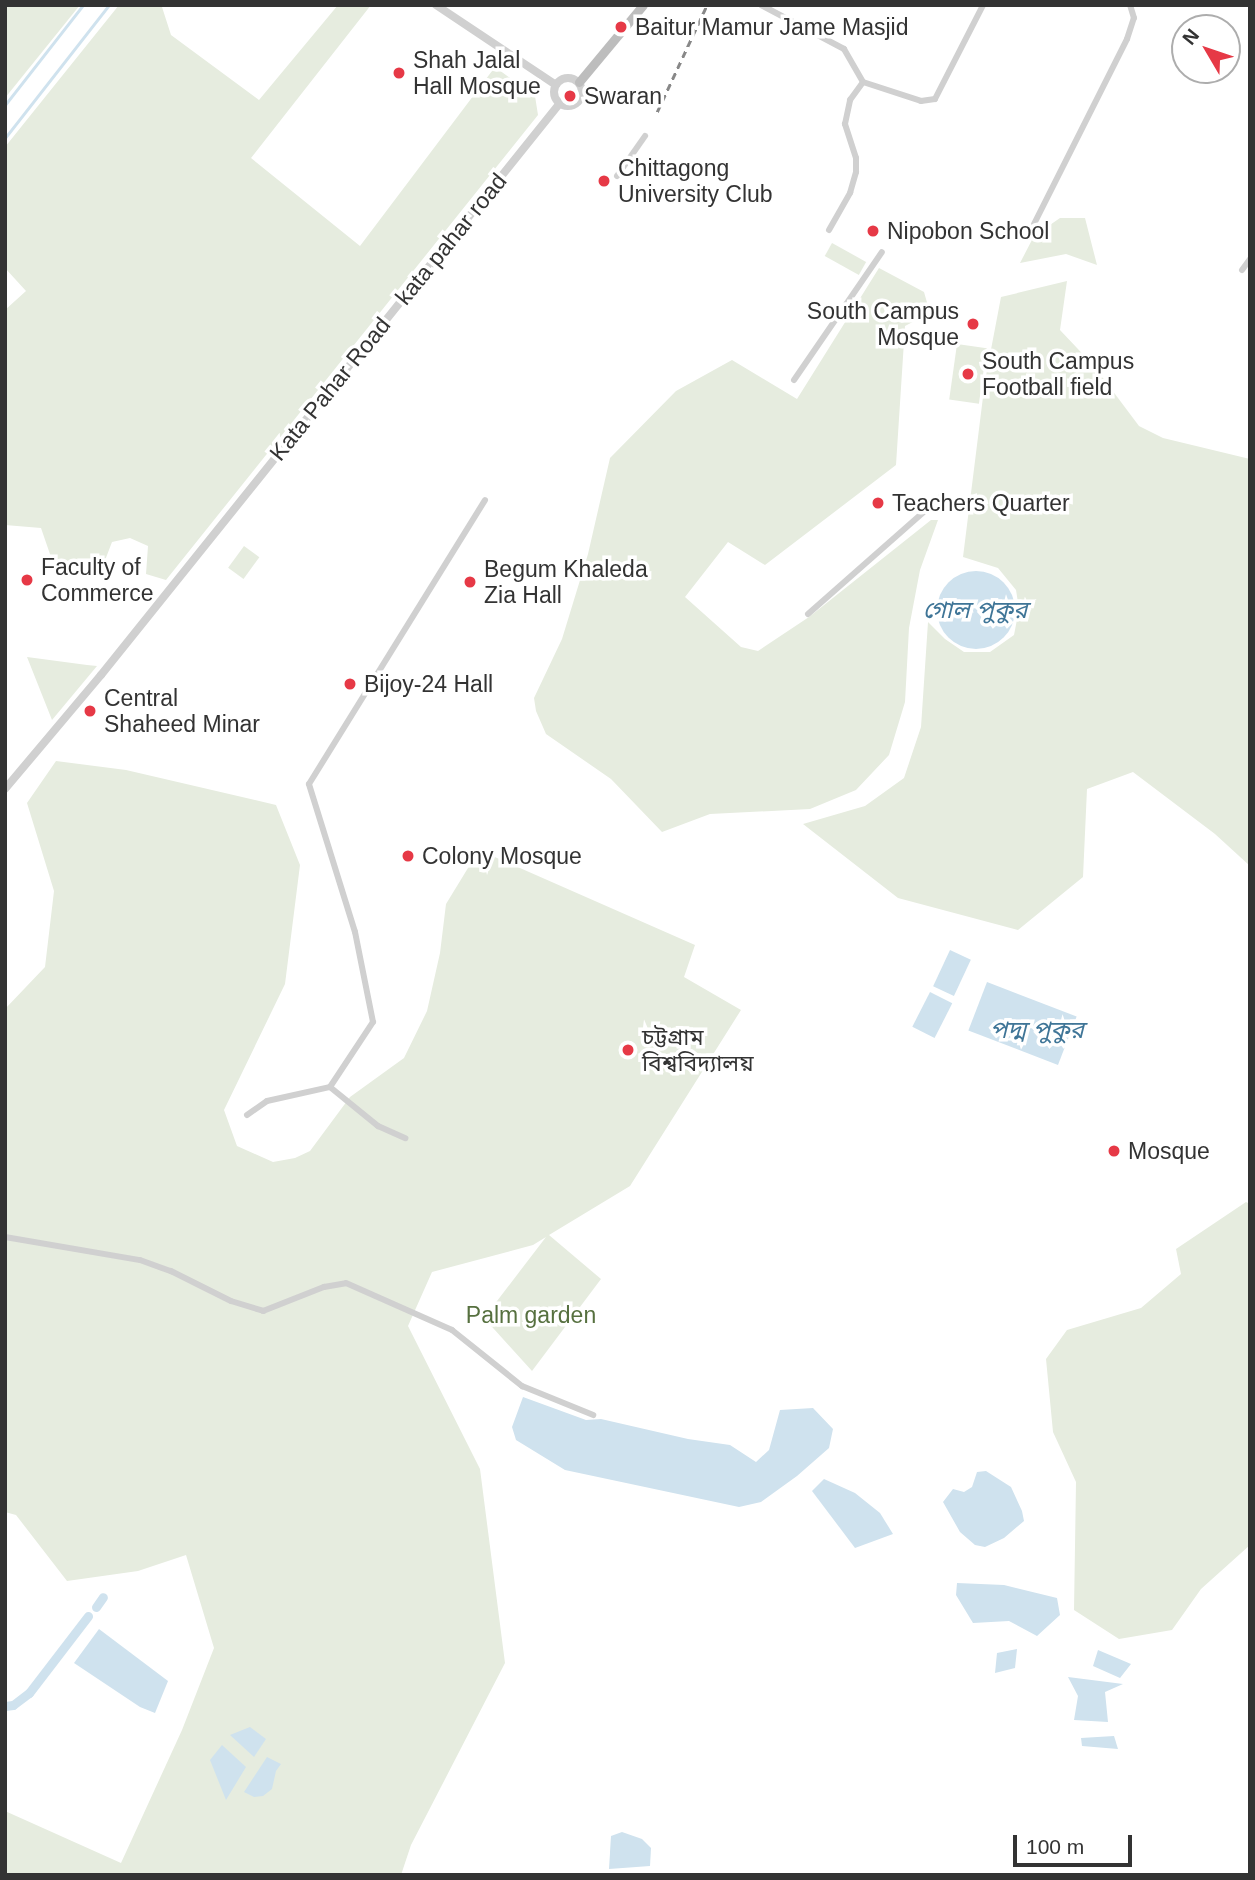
<!DOCTYPE html>
<html>
<head>
<meta charset="utf-8">
<style>
  body { margin:0 }
  #map { position:relative; width:1255px; height:1880px; overflow:hidden; background:#fff; font-family:Arial,"Noto Sans Bengali",sans-serif }
  div>[style] { position:absolute }
  [style*='--x'] { left:calc(var(--x)*1px); top:calc(var(--y)*1px); width:calc(var(--w)*1px); rotate:calc(var(--a)*1deg) }
  .green>* { inset:0; background:#e6ecdf; transform-origin:0 0 }
  .water>* { inset:0; background:#cfe2ee; transform-origin:0 0 }
  .round { border-radius:50% }
  .stream>* { height:2.5px; margin:-1.25px; padding:0 1.25px; transform-origin:1.25px; border-radius:1.25px; background:#cfe2ee }
  .canal>* { height:9px; margin:-4.5px; padding:0 4.5px; transform-origin:4.5px; border-radius:4.5px; background:#cfe2ee }
  .minor>* { height:6px; margin:-3px; padding:0 3px; transform-origin:3px; border-radius:3px; background:#d0d0d0 }
  .tertiary>* { height:8px; margin:-4px; padding:0 4px; transform-origin:4px; border-radius:4px; background:#d0d0d0 }
  .tertiary>.ring { margin:-4px; padding:0; box-sizing:content-box; background:none; border:8px solid #d0d0d0; border-radius:50% }
  .secondary>* { height:9px; margin:-4.5px; padding:0 4.5px; transform-origin:4.5px; border-radius:4.5px; background:#bdbdbd }
  .rail>* { height:2.5px; margin-top:-1.25px; transform-origin:0; background:repeating-linear-gradient(90deg,#888 0 7px,transparent 0 12px) }
  .dots>* { width:19px; height:19px; translate:-50% -50%; box-sizing:border-box; border:4px solid #fff; border-radius:50% }
  span { translate:-50% -50%; white-space:nowrap; text-align:center; line-height:1.15; -webkit-text-stroke:7px #fff; paint-order:stroke }
  .poi-label { font-size:23px; color:#333 }
  .left { translate:0 -50%; text-align:left }
  .right { translate:-100% -50%; text-align:right }
  .street-label { font-size:23px; color:#333 }
  .park-label { font-size:23px; color:#56703f }
  .water-label { font-size:24px; color:#3f7597; font-style:italic }
  .frame { position:absolute; inset:0; border:7px solid #333; pointer-events:none }
  .north { position:absolute; left:1171px; top:14px; width:70px; height:70px; box-sizing:border-box; background:#fff; border:2px solid #adadad; border-radius:50%; rotate:309deg; font-size:19px; font-weight:700; line-height:28px; text-align:center; color:#333 }
  .north::after { content:''; display:block; margin:auto; width:24px; height:32px; background:#e63946; clip-path:polygon(50% 0,100% 100%,50% 72%,0 100%) }
  .scale { position:absolute; left:1013px; top:1835px; width:119px; height:32px; box-sizing:border-box; border:4px solid #333; border-top:0; padding-left:9px; font-size:21px; line-height:24px; white-space:nowrap; color:#333; -webkit-text-stroke:5px #fff; paint-order:stroke }
</style>
</head>
<body>
<div id="map">
  <div class="green">
    <div style="clip-path:polygon(5px 5px,80px 5px,5px 98px)"></div>
    <div style="clip-path:polygon(119px 5px,162px 7px,171px 35px,259px 100px,338px 5px,371px 5px,251px 158px,360px 246px,495px 67px,535px 96px,538px 115px,166px 580px,146px 574px,148px 546px,130px 538px,112px 542px,104px 563px,52px 560px,41px 528px,5px 525px,5px 310px,26px 291px,5px 268px,5px 147px)"></div>
    <div style="clip-path:polygon(1060px 218px,1085px 218px,1097px 265px,1066px 254px,1020px 263px,1034px 236px)"></div>
    <div style="left:832px;top:243px;width:39px;height:15px;rotate:29deg"></div>
    <div style="clip-path:polygon(879px 268px,924px 292px,930px 313px,905px 326px,896px 465px,765px 565px,728px 542px,685px 597px,741px 647px,758px 651px,809px 617px,931px 520px,938px 520px,920px 570px,909px 628px,905px 702px,889px 755px,856px 790px,810px 809px,710px 814px,662px 832px,611px 779px,546px 734px,536px 711px,534px 698px,562px 639px,588px 554px,610px 458px,676px 391px,732px 360px,797px 399px)"></div>
    <div style="clip-path:polygon(1067px 281px,1060px 330px,1094px 366px,1139px 426px,1163px 438px,1250px 459px,1250px 866px,1215px 834px,1133px 772px,1087px 789px,1083px 877px,1018px 930px,898px 898px,803px 824px,865px 806px,904px 778px,921px 727px,928px 622px,945px 639px,964px 652px,990px 652px,1014px 635px,1019px 609px,1016px 590px,998px 568px,963px 557px,985px 381px,1001px 297px)"></div>
    <div style="left:957px;top:344px;width:30px;height:56px;rotate:8deg"></div>
    <div style="left:244px;top:546px;width:19px;height:27px;rotate:36deg"></div>
    <div style="clip-path:polygon(27px 657px,87px 665px,97px 666px,52px 720px)"></div>
    <div style="clip-path:polygon(56px 761px,126px 770px,276px 805px,300px 865px,285px 984px,224px 1110px,237px 1146px,273px 1162px,295px 1158px,310px 1151px,350px 1097px,404px 1058px,427px 1011px,440px 953px,446px 904px,479px 850px,695px 945px,684px 977px,741px 1010px,630px 1186px,549px 1235px,601px 1279px,532px 1371px,484px 1318px,546px 1237px,533px 1245px,432px 1272px,408px 1326px,480px 1469px,505px 1663px,411px 1845px,401px 1875px,5px 1875px,5px 1811px,121px 1863px,182px 1730px,214px 1648px,186px 1555px,138px 1571px,67px 1581px,16px 1515px,5px 1512px,5px 1009px,45px 967px,54px 891px,27px 803px)"></div>
    <div style="clip-path:polygon(1246px 1202px,1250px 1204px,1250px 1545px,1201px 1589px,1172px 1630px,1119px 1639px,1074px 1610px,1076px 1482px,1053px 1432px,1046px 1359px,1067px 1330px,1141px 1308px,1181px 1274px,1176px 1249px)"></div>
  </div>
  <div class="water">
    <div class="round" style="left:937px;top:571px;width:78px;height:78px"></div>
    <div style="left:950px;top:950px;width:23px;height:40px;rotate:25deg"></div>
    <div style="left:987px;top:982px;width:96px;height:52px;rotate:21deg"></div>
    <div style="left:930px;top:992px;width:25px;height:39px;rotate:27deg"></div>
    <div style="clip-path:polygon(523px 1397px,586px 1420px,601px 1419px,688px 1439px,730px 1445px,756px 1462px,769px 1450px,780px 1410px,813px 1408px,833px 1429px,829px 1448px,797px 1476px,761px 1502px,739px 1507px,565px 1470px,516px 1440px,512px 1427px)"></div>
    <div style="clip-path:polygon(986px 1471px,1011px 1487px,1022px 1511px,1024px 1521px,1004px 1538px,985px 1547px,975px 1545px,960px 1532px,943px 1502px,953px 1489px,964px 1492px,972px 1487px,977px 1472px)"></div>
    <div style="clip-path:polygon(824px 1479px,855px 1493px,880px 1513px,893px 1534px,855px 1548px,812px 1491px)"></div>
    <div style="clip-path:polygon(957px 1583px,1004px 1585px,1057px 1598px,1060px 1615px,1037px 1636px,1009px 1621px,973px 1623px,956px 1595px)"></div>
    <div style="clip-path:polygon(99px 1629px,168px 1681px,155px 1713px,140px 1707px,74px 1663px)"></div>
    <div style="clip-path:polygon(1017px 1649px,1015px 1668px,995px 1673px,997px 1653px)"></div>
    <div style="clip-path:polygon(1098px 1650px,1131px 1664px,1120px 1678px,1093px 1666px)"></div>
    <div style="clip-path:polygon(1068px 1677px,1123px 1684px,1105px 1692px,1108px 1722px,1074px 1720px,1078px 1696px)"></div>
    <div style="clip-path:polygon(250px 1727px,266px 1739px,254px 1757px,230px 1735px)"></div>
    <div style="clip-path:polygon(1114px 1736px,1118px 1749px,1082px 1746px,1081px 1738px)"></div>
    <div style="clip-path:polygon(222px 1745px,246px 1767px,226px 1800px,210px 1760px)"></div>
    <div style="clip-path:polygon(267px 1757px,281px 1764px,276px 1771px,272px 1789px,263px 1796px,254px 1797px,244px 1792px)"></div>
    <div style="clip-path:polygon(622px 1832px,642px 1839px,651px 1848px,650px 1866px,609px 1869px,611px 1836px)"></div>
  </div>
  <div class="stream">
    <div style="--x:5;--y:105;--w:127;--a:-52"></div>
    <div style="--x:5;--y:138;--w:169;--a:-52"></div>
  </div>
  <div class="canal">
    <div style="--x:96;--y:1607;--w:12;--a:-55"></div>
    <div style="--x:5;--y:1706;--w:8;--a:-7"></div>
    <div style="--x:13;--y:1705;--w:20;--a:-37"></div>
    <div style="--x:29;--y:1693;--w:97;--a:-52.5"></div>
  </div>
  <div class="minor">
    <div style="--x:761;--y:5;--w:94;--a:27.9"></div>
    <div style="--x:844;--y:49;--w:38;--a:60"></div>
    <div style="--x:863;--y:82;--w:61;--a:18.1"></div>
    <div style="--x:921;--y:101;--w:14;--a:-8"></div>
    <div style="--x:935;--y:99;--w:106;--a:-62.9"></div>
    <div style="--x:617;--y:176;--w:49;--a:-55"></div>
    <div style="--x:1034;--y:224;--w:207;--a:-63.3"></div>
    <div style="--x:1127;--y:39;--w:22;--a:-72"></div>
    <div style="--x:1134;--y:18;--w:14;--a:-107"></div>
    <div style="--x:829;--y:230;--w:43;--a:-60.4"></div>
    <div style="--x:850;--y:193;--w:22;--a:-74"></div>
    <div style="--x:856;--y:172;--w:14;--a:-90"></div>
    <div style="--x:856;--y:158;--w:36;--a:-108"></div>
    <div style="--x:845;--y:124;--w:25;--a:-78"></div>
    <div style="--x:850;--y:100;--w:22;--a:-54"></div>
    <div style="--x:1242;--y:270;--w:14;--a:-54"></div>
    <div style="--x:794;--y:380;--w:155;--a:-55.5"></div>
    <div style="--x:808;--y:614;--w:181;--a:-41.4"></div>
    <div style="--x:330;--y:1087;--w:62;--a:39.1"></div>
    <div style="--x:378;--y:1126;--w:30;--a:24"></div>
    <div style="--x:247;--y:1115;--w:24;--a:-35"></div>
    <div style="--x:267;--y:1101;--w:65;--a:-12.5"></div>
    <div style="--x:330;--y:1087;--w:78;--a:-56.5"></div>
    <div style="--x:373;--y:1022;--w:92;--a:-101.3"></div>
    <div style="--x:355;--y:932;--w:155;--a:-107.3"></div>
    <div style="--x:309;--y:784;--w:334;--a:-58.2"></div>
    <div style="--x:5;--y:1237;--w:137;--a:9.7"></div>
    <div style="--x:140;--y:1260;--w:33;--a:20"></div>
    <div style="--x:171;--y:1271;--w:67;--a:26.6"></div>
    <div style="--x:231;--y:1301;--w:34;--a:17"></div>
    <div style="--x:263;--y:1311;--w:66;--a:-21.5"></div>
    <div style="--x:324;--y:1287;--w:22;--a:-10"></div>
    <div style="--x:346;--y:1283;--w:116;--a:23.9"></div>
    <div style="--x:452;--y:1330;--w:90;--a:38.7"></div>
    <div style="--x:522;--y:1386;--w:77;--a:22.2"></div>
  </div>
  <div class="tertiary">
    <div style="--x:436;--y:5;--w:144;--a:33.7"></div>
    <div class="ring" style="left:554px;top:78px;width:20px;height:20px"></div>
    <div style="--x:5;--y:789;--w:149;--a:-49.9"></div>
    <div style="--x:101;--y:675;--w:733;--a:-51.25"></div>
  </div>
  <div class="secondary">
    <div style="--x:579;--y:82;--w:100;--a:-50.3"></div>
  </div>
  <div class="rail">
    <div style="--x:657;--y:112;--w:118;--a:-65"></div>
  </div>
  <div class="dots">
    <div style="left:621px;top:27px;background:#e63946"></div>
    <div style="left:399px;top:73px;background:#e63946"></div>
    <div style="left:570px;top:96px;background:#e63946"></div>
    <div style="left:604px;top:181px;background:#e63946"></div>
    <div style="left:873px;top:231px;background:#e63946"></div>
    <div style="left:973px;top:324px;background:#e63946"></div>
    <div style="left:968px;top:374px;background:#e63946"></div>
    <div style="left:878px;top:503px;background:#e63946"></div>
    <div style="left:27px;top:580px;background:#e63946"></div>
    <div style="left:470px;top:582px;background:#e63946"></div>
    <div style="left:350px;top:684px;background:#e63946"></div>
    <div style="left:90px;top:711px;background:#e63946"></div>
    <div style="left:408px;top:856px;background:#e63946"></div>
    <div style="left:628px;top:1050px;background:#e63946"></div>
    <div style="left:1114px;top:1151px;background:#e63946"></div>
  </div>
  <div class="poi-label">
    <span class="left" style="left:635px;top:27px">Baitur Mamur Jame Masjid</span>
    <span class="left" style="left:413px;top:73px">Shah Jalal<br>Hall Mosque</span>
    <span class="left" style="left:584px;top:96px">Swaran</span>
    <span class="left" style="left:618px;top:181px">Chittagong<br>University Club</span>
    <span class="left" style="left:887px;top:231px">Nipobon School</span>
    <span class="right" style="left:959px;top:324px">South Campus<br>Mosque</span>
    <span class="left" style="left:982px;top:374px">South Campus<br>Football field</span>
    <span class="left" style="left:892px;top:503px">Teachers Quarter</span>
    <span class="left" style="left:41px;top:580px">Faculty of<br>Commerce</span>
    <span class="left" style="left:484px;top:582px">Begum Khaleda<br>Zia Hall</span>
    <span class="left" style="left:364px;top:684px">Bijoy-24 Hall</span>
    <span class="left" style="left:104px;top:711px">Central<br>Shaheed Minar</span>
    <span class="left" style="left:422px;top:856px">Colony Mosque</span>
    <span class="left" style="left:642px;top:1050px">চট্টগ্রাম<br>বিশ্ববিদ্যালয়</span>
    <span class="left" style="left:1128px;top:1151px">Mosque</span>
  </div>
  <div class="street-label">
    <span style="left:451px;top:239px;rotate:-51deg">kata pahar road</span>
    <span style="left:330px;top:389px;rotate:-51deg">Kata Pahar Road</span>
  </div>
  <div class="park-label">
    <span style="left:531px;top:1315px">Palm garden</span>
  </div>
  <div class="water-label">
    <span style="left:975px;top:610px">গোল পুকুর</span>
    <span style="left:1037px;top:1030px">পদ্ম পুকুর</span>
  </div>
  <div class="frame"></div>
  <div class="north">N</div>
  <div class="scale">100 m</div>
</div>
</body>
</html>
